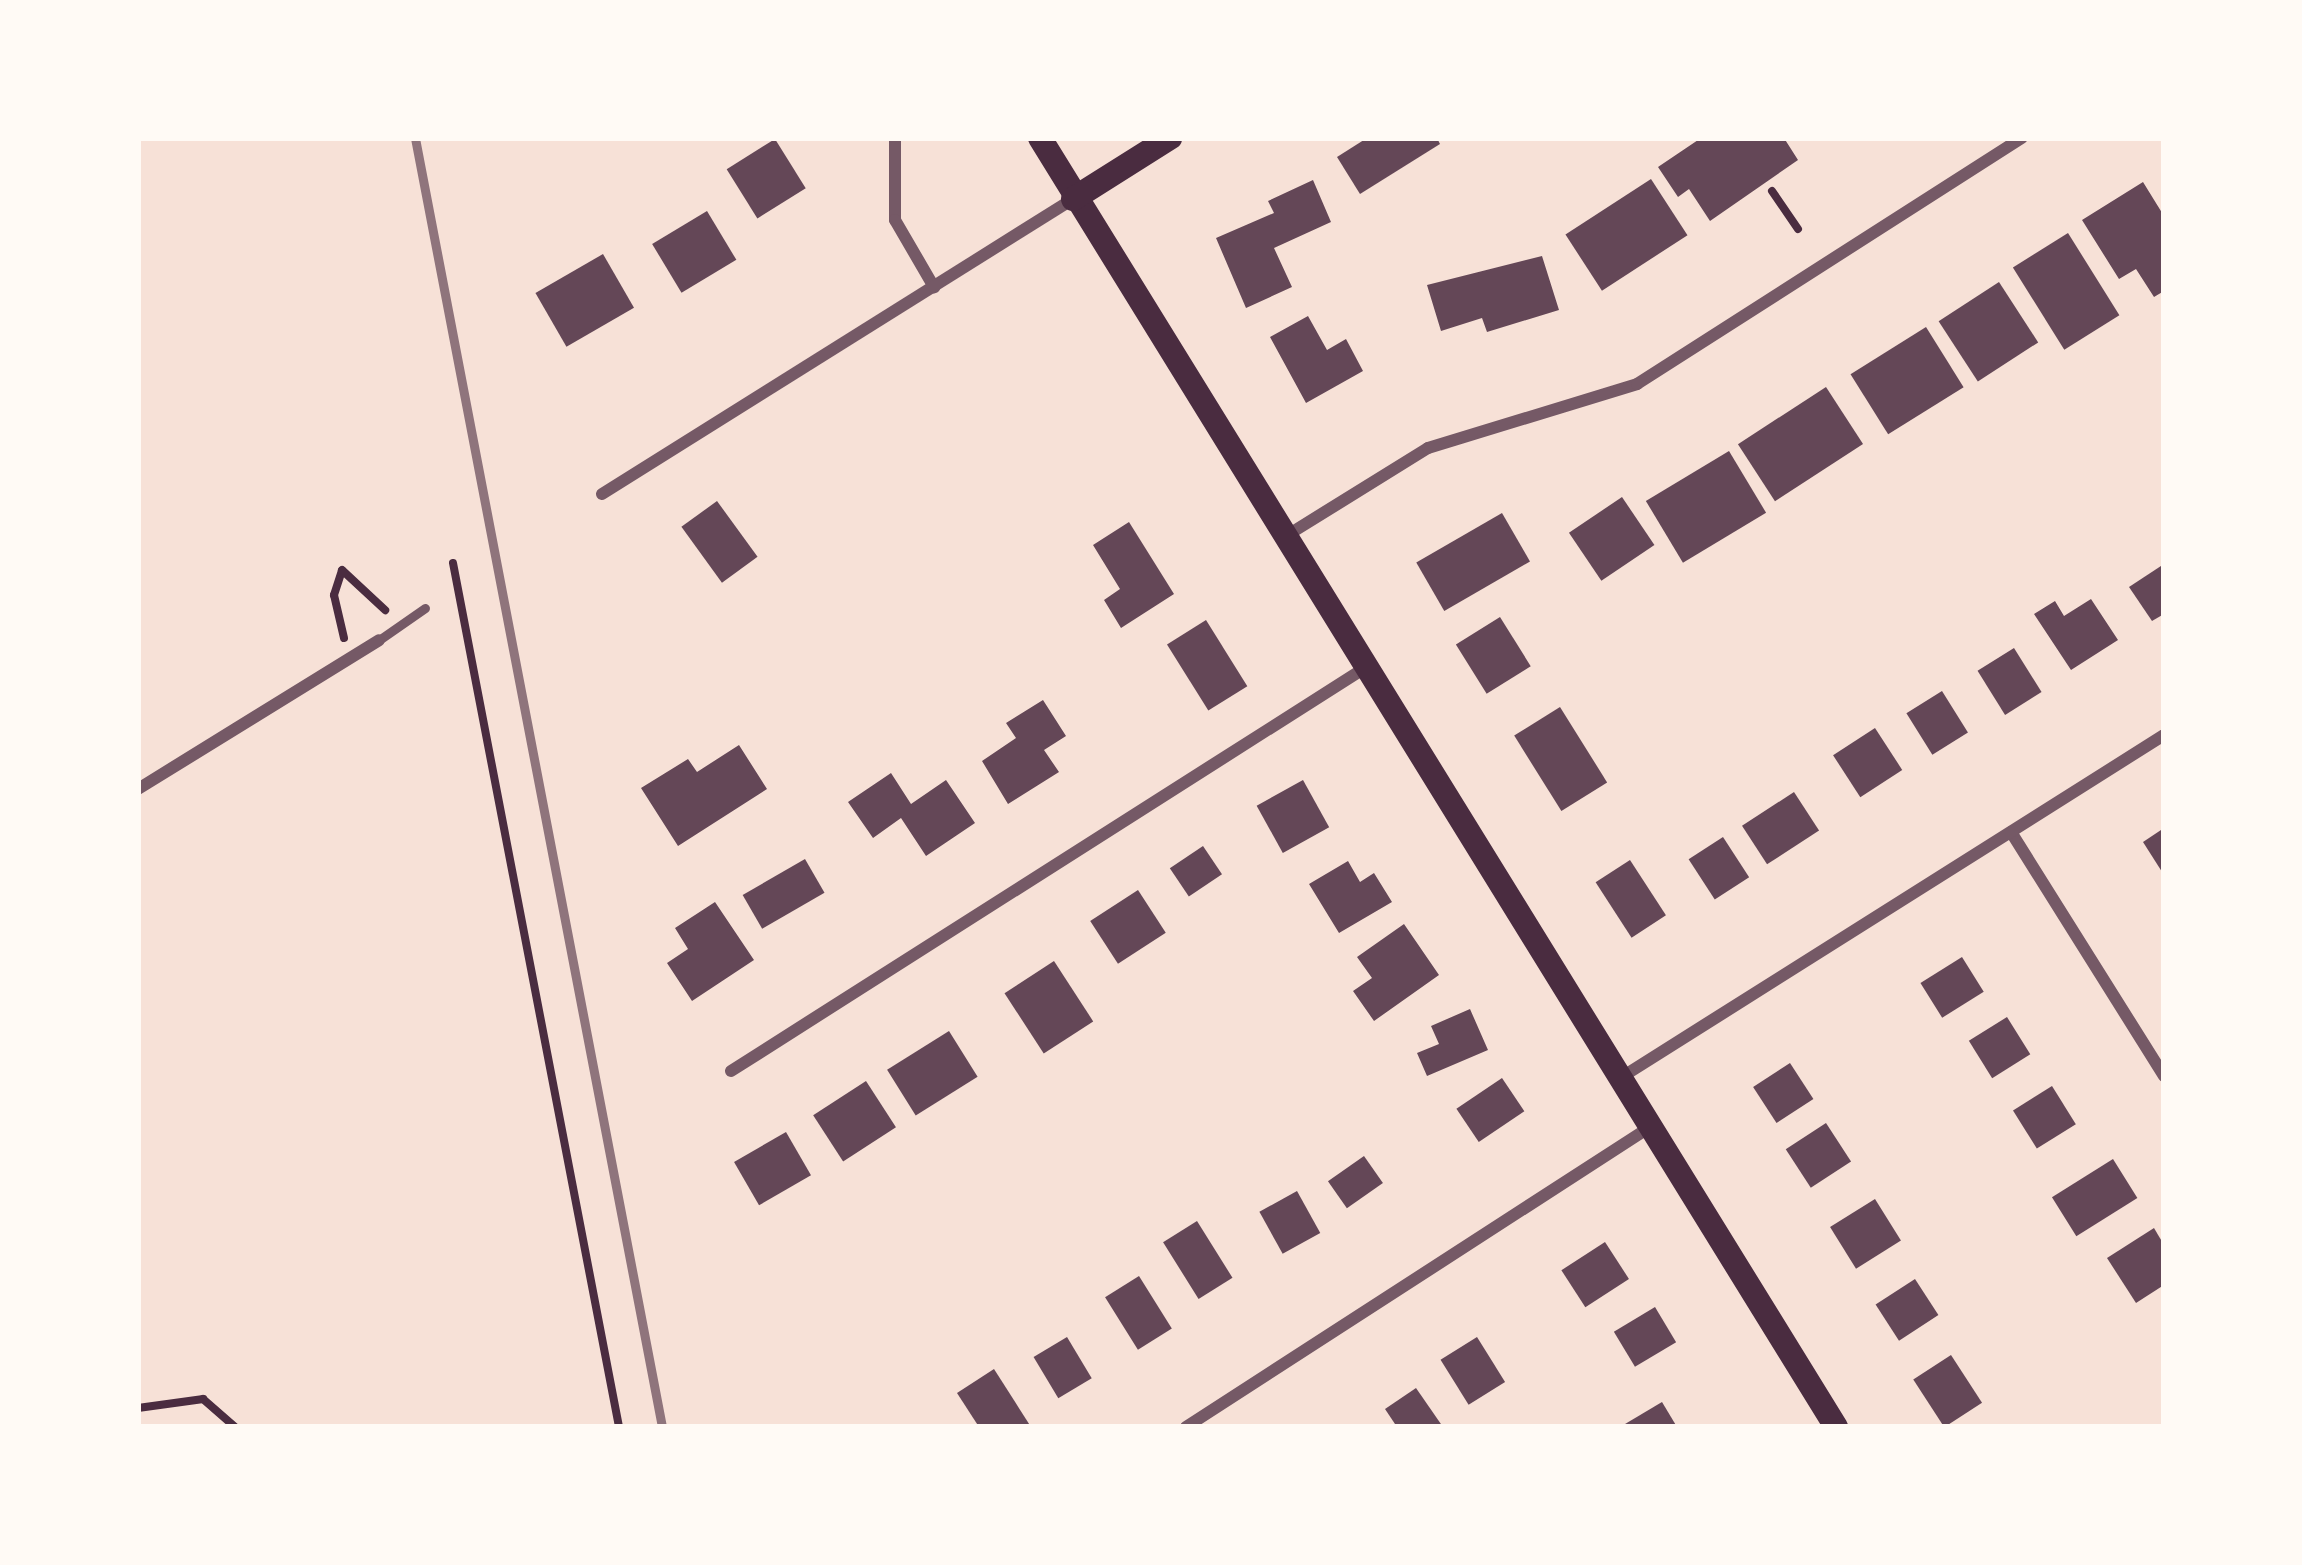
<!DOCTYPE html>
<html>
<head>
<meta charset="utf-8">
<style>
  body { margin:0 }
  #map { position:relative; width:2302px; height:1565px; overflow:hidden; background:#f7e1d7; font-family:"Varela Round",sans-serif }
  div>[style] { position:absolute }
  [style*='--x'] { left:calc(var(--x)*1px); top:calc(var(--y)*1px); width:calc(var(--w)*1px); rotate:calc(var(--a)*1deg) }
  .building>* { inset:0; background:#644757; transform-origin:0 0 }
  .path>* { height:8px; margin:-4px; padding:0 4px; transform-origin:4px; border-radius:4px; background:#4a2c40 }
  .service>* { height:9px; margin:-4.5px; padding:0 4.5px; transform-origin:4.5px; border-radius:4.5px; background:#755966 }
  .minor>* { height:12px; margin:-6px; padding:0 6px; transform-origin:6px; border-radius:6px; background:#755966 }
  .secondary>* { height:24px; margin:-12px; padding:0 12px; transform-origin:12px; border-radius:12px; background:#4a2c40 }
  .rail>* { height:9px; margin:-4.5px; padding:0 4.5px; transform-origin:4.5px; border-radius:4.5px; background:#8f747c }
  span { translate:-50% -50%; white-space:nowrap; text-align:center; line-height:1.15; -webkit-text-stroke:9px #fffaf5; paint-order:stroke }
  .frame { position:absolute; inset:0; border:141px solid #fffaf5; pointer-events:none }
</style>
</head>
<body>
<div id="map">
  <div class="building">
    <div style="clip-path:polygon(1367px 138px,1437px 138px,1440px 144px,1360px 194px,1337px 157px)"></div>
    <div style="clip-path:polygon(1701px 138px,1784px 138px,1798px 160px,1710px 221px,1689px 189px,1678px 197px,1658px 167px)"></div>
    <div style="left:775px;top:139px;width:58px;height:57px;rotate:58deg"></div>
    <div style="left:1651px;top:179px;width:67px;height:102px;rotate:57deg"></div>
    <div style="clip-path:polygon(1313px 180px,1331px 222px,1274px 248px,1292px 287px,1246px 308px,1216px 238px,1274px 213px,1268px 201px)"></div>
    <div style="clip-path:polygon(2143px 182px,2164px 216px,2164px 291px,2154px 297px,2136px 269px,2119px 279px,2082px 220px)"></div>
    <div style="left:707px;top:211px;width:57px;height:64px;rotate:59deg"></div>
    <div style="left:2068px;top:233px;width:97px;height:65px;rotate:58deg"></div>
    <div style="left:603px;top:254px;width:62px;height:78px;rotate:60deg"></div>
    <div style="clip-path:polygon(1542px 256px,1559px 310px,1487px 332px,1482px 318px,1441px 331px,1427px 285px)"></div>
    <div style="left:1999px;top:282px;width:72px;height:72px;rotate:57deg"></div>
    <div style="clip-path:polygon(1308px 316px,1327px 350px,1346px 339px,1363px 371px,1306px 403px,1270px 337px)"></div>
    <div style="left:1926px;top:327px;width:71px;height:89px;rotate:58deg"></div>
    <div style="left:1826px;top:387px;width:68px;height:105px;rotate:57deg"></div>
    <div style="left:1729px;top:451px;width:72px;height:97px;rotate:59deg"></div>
    <div style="left:1622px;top:497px;width:58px;height:64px;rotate:56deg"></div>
    <div style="left:717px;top:501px;width:69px;height:44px;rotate:54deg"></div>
    <div style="left:1502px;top:513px;width:56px;height:99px;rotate:60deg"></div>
    <div style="clip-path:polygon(1129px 522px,1174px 594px,1121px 628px,1104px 600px,1120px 589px,1093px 545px)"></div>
    <div style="clip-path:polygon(2164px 564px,2164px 614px,2152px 621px,2129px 587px)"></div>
    <div style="clip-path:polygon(2091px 599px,2118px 640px,2071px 670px,2034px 614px,2055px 601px,2064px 616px)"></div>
    <div style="left:1500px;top:617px;width:58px;height:52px;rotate:58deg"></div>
    <div style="left:1206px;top:620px;width:78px;height:46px;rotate:58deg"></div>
    <div style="left:2014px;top:648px;width:52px;height:43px;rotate:58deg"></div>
    <div style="left:1942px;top:691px;width:49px;height:42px;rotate:58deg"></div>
    <div style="clip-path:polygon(1043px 700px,1066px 736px,1044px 750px,1059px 772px,1008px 804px,982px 761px,1016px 738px,1006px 723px)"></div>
    <div style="left:1560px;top:707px;width:89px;height:54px;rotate:58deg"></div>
    <div style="left:1875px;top:728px;width:50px;height:50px;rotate:57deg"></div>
    <div style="clip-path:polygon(739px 745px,767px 789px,678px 846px,641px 788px,688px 759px,697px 772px)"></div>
    <div style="clip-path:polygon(891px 773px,911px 804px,946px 780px,975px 823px,926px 856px,901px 818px,873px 838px,848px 802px)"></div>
    <div style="left:1303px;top:780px;width:54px;height:53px;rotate:61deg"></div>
    <div style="left:1794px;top:792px;width:46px;height:62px;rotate:57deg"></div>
    <div style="clip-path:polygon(2164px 828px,2164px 875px,2143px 842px)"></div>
    <div style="left:1723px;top:837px;width:48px;height:41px;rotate:57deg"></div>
    <div style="left:1203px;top:846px;width:34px;height:40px;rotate:56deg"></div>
    <div style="left:805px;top:859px;width:39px;height:72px;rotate:60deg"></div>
    <div style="left:1630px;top:860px;width:66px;height:41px;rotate:57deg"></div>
    <div style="clip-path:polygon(1348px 861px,1360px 882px,1374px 873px,1392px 902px,1339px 933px,1309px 884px)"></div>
    <div style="left:1138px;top:890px;width:51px;height:57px;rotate:57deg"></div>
    <div style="clip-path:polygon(715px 902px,754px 960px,692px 1001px,667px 963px,688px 949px,675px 928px)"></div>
    <div style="clip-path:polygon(1404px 924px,1439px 975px,1374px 1021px,1353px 991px,1372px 978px,1357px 957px)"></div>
    <div style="left:1962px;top:957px;width:41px;height:49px;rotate:58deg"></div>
    <div style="left:1054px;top:961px;width:72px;height:59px;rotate:57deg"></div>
    <div style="clip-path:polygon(1470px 1009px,1488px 1050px,1427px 1076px,1417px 1053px,1439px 1044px,1431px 1026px)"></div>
    <div style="left:2007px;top:1017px;width:44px;height:45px;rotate:58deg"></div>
    <div style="left:949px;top:1031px;width:54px;height:73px;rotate:58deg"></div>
    <div style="left:1790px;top:1063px;width:43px;height:44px;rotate:57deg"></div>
    <div style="left:1502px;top:1078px;width:40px;height:55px;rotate:56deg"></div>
    <div style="left:866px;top:1081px;width:55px;height:63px;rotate:57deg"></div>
    <div style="left:2052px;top:1086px;width:45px;height:46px;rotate:58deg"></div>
    <div style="left:1826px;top:1123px;width:46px;height:48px;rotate:57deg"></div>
    <div style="left:786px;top:1132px;width:50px;height:60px;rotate:60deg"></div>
    <div style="left:1364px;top:1156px;width:33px;height:44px;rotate:55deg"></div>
    <div style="left:2113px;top:1159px;width:46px;height:72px;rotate:58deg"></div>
    <div style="left:1297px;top:1191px;width:48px;height:43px;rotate:61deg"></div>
    <div style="left:1875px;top:1199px;width:49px;height:53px;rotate:58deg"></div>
    <div style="left:1197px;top:1221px;width:67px;height:40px;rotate:58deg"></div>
    <div style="clip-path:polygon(2154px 1228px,2164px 1245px,2164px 1285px,2136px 1303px,2107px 1258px)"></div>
    <div style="left:1605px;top:1242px;width:44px;height:52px;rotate:57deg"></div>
    <div style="left:1139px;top:1276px;width:62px;height:40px;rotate:58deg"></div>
    <div style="left:1915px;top:1279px;width:43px;height:47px;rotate:57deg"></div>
    <div style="left:1655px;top:1307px;width:41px;height:48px;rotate:59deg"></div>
    <div style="left:1067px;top:1337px;width:48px;height:39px;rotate:59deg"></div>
    <div style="left:1477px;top:1337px;width:53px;height:43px;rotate:58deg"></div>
    <div style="left:1951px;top:1355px;width:57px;height:45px;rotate:57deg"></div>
    <div style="clip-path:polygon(994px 1369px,1031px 1427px,979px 1427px,957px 1393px)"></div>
    <div style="clip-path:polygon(1416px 1388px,1443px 1427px,1397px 1427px,1385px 1409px)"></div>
    <div style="clip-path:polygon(1662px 1402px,1677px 1427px,1620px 1427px)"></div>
  </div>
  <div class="path">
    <div style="--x:1772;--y:191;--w:46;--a:55.6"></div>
    <div style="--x:453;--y:563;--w:880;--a:79.12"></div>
    <div style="--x:344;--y:638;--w:44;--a:-103.1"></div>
    <div style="--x:334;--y:595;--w:26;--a:-72"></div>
    <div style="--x:342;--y:570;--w:59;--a:42.9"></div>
    <div style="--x:138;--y:1408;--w:66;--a:-7.9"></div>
    <div style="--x:203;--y:1399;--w:43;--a:41.2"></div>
  </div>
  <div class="service">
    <div style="--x:379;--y:640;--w:56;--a:-34.8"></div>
  </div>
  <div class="minor">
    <div style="--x:895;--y:138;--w:82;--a:90"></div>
    <div style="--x:895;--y:220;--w:78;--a:59.8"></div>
    <div style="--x:602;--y:494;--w:556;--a:-32.06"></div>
    <div style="--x:1286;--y:536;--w:167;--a:-31.8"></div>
    <div style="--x:1428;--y:448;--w:219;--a:-17"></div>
    <div style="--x:1637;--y:384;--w:457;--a:-32.6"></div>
    <div style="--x:138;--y:789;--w:283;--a:-31.7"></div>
    <div style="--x:2011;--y:832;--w:288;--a:57.9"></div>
    <div style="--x:731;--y:1071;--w:755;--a:-32.45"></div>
    <div style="--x:1625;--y:1075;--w:637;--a:-32.24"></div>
    <div style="--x:1186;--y:1427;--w:553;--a:-32.88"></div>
  </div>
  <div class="secondary">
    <div style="--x:1040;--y:138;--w:1515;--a:58.3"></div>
    <div style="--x:1073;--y:199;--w:115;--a:-32.2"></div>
  </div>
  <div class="rail">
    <div style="--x:415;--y:138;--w:1312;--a:79.15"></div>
  </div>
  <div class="frame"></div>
</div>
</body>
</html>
